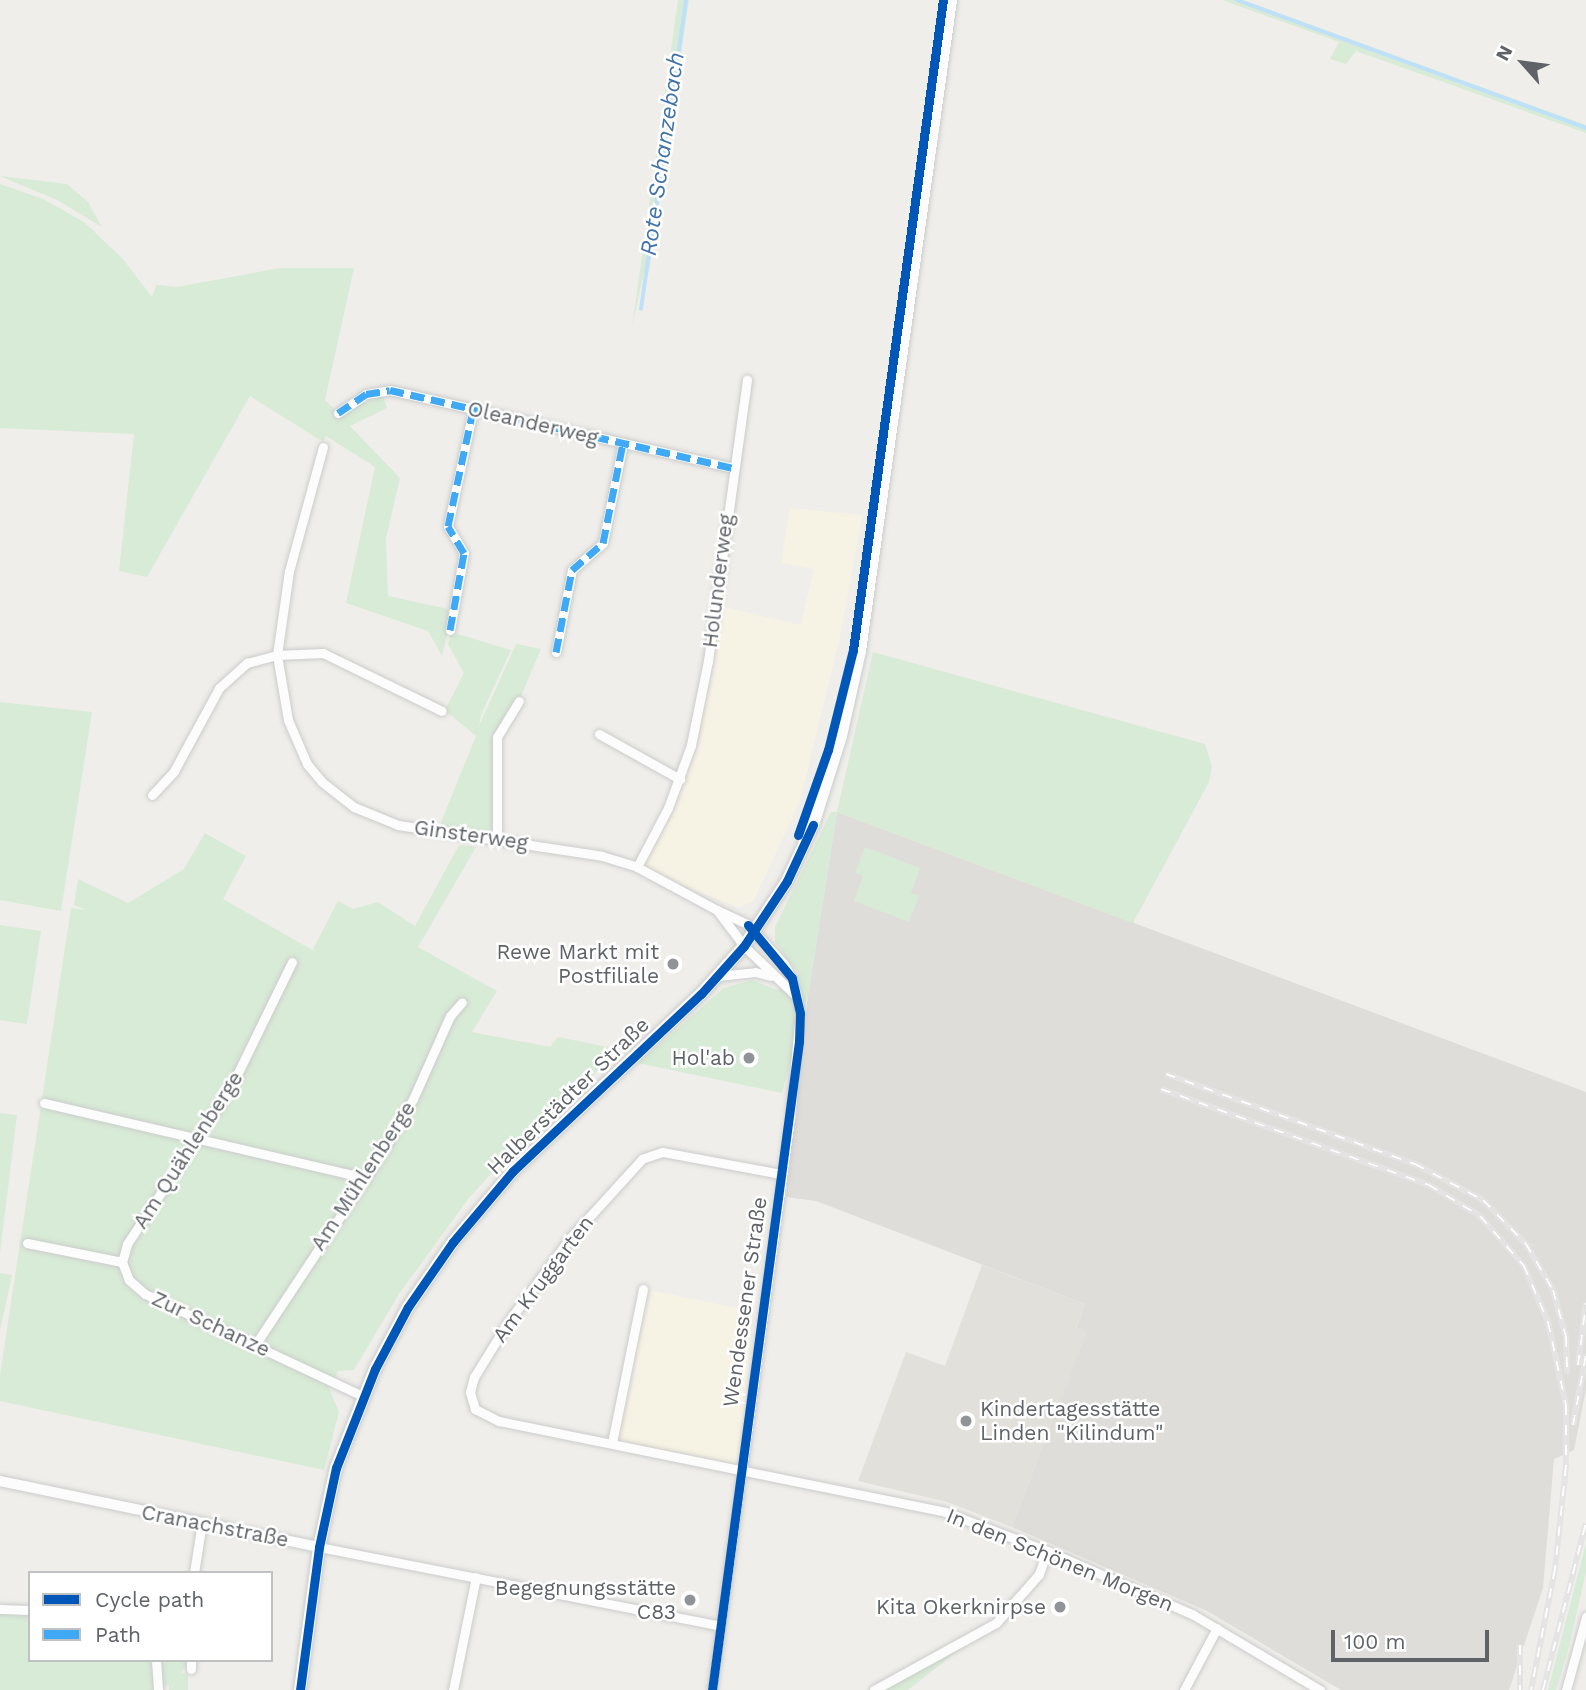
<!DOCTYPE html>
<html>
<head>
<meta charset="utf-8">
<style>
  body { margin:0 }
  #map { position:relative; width:1586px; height:1690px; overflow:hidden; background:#efeeea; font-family:"Work Sans",sans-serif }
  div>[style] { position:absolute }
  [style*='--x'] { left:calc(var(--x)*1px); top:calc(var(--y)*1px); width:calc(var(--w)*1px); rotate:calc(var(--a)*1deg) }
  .commercial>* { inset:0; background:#f7f3e4 }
  .industrial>* { inset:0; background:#dfddda }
  .education>* { inset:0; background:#e2e0da }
  .green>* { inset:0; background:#d8ebd6 }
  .stream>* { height:3.5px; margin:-1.75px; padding:0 1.75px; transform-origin:1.75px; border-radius:1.75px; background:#bfe0f9 }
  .roads { filter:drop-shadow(0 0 2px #cbcccc) drop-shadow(0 0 2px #cbcccc) }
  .minor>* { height:9px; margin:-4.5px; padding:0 4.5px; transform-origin:4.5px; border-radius:4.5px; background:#fdfcfc }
  .tertiary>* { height:10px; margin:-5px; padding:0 5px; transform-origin:5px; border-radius:5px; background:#fdfcfc }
  .secondary>* { height:12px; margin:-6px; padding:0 6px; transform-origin:6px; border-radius:6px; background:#fdfcfc }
  .rail>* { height:6px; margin-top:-3px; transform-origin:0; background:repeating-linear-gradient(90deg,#fff 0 10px,#e4e4e4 0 20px); box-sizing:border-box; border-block:2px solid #e4e4e4 }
  .quiet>* { height:7px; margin-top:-3.5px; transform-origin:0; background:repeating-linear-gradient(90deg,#3fa9f5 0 14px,transparent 0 21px) }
  .cycleway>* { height:9px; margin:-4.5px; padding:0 4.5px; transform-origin:4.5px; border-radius:4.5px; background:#0057b8 }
  .dots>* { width:19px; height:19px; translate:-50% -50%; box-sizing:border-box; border:4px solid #fff; border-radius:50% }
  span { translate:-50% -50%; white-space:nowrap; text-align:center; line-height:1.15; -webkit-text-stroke:5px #fff; paint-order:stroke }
  .street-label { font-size:21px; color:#5f6368 }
  .poi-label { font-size:21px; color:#5f6368 }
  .right { translate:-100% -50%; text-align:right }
  .left { translate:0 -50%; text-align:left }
  .water-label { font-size:23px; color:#4174aa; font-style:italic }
  .legend { position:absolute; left:28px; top:1571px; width:245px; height:91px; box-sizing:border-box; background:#fff; border:2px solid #bfc1c3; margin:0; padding:9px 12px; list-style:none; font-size:21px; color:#5f6368 }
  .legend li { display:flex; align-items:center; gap:14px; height:35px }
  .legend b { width:35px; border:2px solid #bfc1c3 }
  .north { position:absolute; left:1488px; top:28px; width:70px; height:70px; -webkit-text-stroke:5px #fff; paint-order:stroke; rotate:298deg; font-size:19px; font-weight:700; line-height:28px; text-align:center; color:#5f6368 }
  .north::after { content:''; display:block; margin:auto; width:24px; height:32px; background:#5f6368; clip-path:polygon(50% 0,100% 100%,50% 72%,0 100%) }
  .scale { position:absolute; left:1331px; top:1630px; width:158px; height:32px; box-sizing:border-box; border:4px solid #5f6368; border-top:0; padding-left:9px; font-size:21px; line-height:24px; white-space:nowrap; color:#5f6368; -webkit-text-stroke:5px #fff; paint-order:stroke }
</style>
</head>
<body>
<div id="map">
  <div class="commercial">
    <div style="clip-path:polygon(790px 508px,862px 515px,841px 632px,800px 801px,753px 902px,738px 907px,637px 867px,680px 779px,715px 605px,801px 625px,814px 569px,781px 563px)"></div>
    <div style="clip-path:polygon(643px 1289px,752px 1311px,740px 1469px,613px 1443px)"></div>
  </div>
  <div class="industrial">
    <div style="clip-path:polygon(837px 812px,1586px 1092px,1586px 1389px,1574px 1450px,1554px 1459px,1543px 1588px,1509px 1690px,1341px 1690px,1207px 1611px,1012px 1527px,1086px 1332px,1076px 1328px,1085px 1304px,816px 1201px,786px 1197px,808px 995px)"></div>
  </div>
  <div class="education">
    <div style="clip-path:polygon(982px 1265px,1085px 1304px,1076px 1327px,1087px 1332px,1012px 1527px,947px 1502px,858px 1481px,906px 1352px,945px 1366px)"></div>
  </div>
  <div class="green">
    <div style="clip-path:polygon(678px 0,689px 0,649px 272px,644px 272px,632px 327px)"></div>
    <div style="clip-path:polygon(1222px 0,1243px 0,1586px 125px,1586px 133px,1356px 51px,1346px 64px,1330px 59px,1339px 42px)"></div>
    <div style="clip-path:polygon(0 176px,67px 184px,88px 202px,102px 227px,57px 200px)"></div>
    <div style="clip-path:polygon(0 184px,43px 199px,84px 222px,122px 258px,152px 297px,156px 285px,177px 287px,280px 268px,354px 268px,325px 400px,338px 413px,383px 396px,387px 408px,350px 426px,400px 478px,386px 538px,388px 596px,453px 610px,442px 656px,428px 631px,346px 603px,375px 467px,326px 436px,323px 442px,250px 396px,147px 577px,119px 571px,134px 434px,0 428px)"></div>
    <div style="clip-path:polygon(451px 632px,511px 650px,481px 715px,479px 726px,516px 644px,541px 649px,519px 701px,501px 725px,497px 839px,437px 832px,476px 736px,445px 710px,464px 673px,448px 644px)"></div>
    <div style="clip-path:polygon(873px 652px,1205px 744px,1212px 766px,1209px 782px,1133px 923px,837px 812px,808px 995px,782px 1093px,638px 1063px,724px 988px,752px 980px,777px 990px,799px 974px,775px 942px,775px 927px,831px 812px,837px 812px)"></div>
    <div style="clip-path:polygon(0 702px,92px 712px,61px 911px,0 900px)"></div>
    <div style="clip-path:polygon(205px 833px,246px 856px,223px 899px,316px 952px,313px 949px,338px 901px,353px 909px,378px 902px,415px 926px,459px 845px,476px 847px,418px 947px,497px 991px,472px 1032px,550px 1047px,558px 1037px,608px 1047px,613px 1057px,511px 1152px,469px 1198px,399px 1294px,354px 1370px,338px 1371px,329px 1388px,339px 1412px,324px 1470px,0 1401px,0 1375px,71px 908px,86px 910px,74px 905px,78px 879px,128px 903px,184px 869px)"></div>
    <div style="clip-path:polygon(865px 847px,920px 868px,911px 893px,919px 896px,909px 922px,854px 901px,863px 876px,855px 873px)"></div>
    <div style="clip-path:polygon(0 925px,41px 931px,27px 1024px,0 1020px)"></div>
    <div style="clip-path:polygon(0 1113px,17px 1115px,0 1253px)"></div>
    <div style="clip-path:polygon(0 1273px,12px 1275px,0 1330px)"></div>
    <div style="clip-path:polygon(1586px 1543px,1586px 1572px,1568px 1650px,1556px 1690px,1548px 1690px)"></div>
    <div style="clip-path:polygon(0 1605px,30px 1606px,30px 1660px,188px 1660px,181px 1673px,188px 1674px,188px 1690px,169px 1690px,169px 1685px,151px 1690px,0 1690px)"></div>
    <div style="clip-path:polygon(978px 1635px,908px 1690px,874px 1690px)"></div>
  </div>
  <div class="stream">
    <div style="--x:1237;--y:0;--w:372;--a:20.1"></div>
    <div style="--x:641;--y:309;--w:312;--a:-81.7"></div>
  </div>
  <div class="roads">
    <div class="minor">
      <div style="--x:338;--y:413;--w:34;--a:-34"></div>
      <div style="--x:366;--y:394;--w:24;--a:-9"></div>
      <div style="--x:390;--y:390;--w:352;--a:12.8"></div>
      <div style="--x:323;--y:447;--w:129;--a:105.3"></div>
      <div style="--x:289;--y:571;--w:85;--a:98.1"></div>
      <div style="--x:277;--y:655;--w:66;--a:80.4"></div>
      <div style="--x:288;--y:720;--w:48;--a:66.6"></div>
      <div style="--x:307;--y:764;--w:23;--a:50"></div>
      <div style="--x:322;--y:782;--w:41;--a:38"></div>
      <div style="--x:354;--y:807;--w:48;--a:22.2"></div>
      <div style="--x:398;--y:825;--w:206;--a:8.6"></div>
      <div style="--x:602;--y:856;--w:37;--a:17"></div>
      <div style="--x:637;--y:867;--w:91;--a:28.3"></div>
      <div style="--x:450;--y:630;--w:78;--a:-79.7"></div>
      <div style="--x:464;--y:553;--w:31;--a:-121"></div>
      <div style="--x:448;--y:526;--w:119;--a:-77.8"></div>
      <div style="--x:556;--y:652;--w:84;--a:-79"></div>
      <div style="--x:572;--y:570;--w:41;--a:-41.1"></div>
      <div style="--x:603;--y:543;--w:102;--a:-78.7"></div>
      <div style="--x:599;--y:734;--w:93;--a:29.1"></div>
      <div style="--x:152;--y:795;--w:33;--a:-47"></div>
      <div style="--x:174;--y:771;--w:94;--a:-61.5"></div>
      <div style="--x:219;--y:688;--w:38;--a:-42"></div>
      <div style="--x:247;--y:663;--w:31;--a:-15"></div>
      <div style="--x:277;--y:655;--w:46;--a:-2.5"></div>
      <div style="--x:323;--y:653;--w:132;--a:26"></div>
      <div style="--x:497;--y:839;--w:102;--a:-90"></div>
      <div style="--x:497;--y:737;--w:42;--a:-58.6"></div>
      <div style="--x:637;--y:867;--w:67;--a:-62.3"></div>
      <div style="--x:668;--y:808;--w:67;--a:-69.9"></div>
      <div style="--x:691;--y:745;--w:86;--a:-78.6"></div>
      <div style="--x:708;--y:661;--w:284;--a:-82.1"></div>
      <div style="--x:718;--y:976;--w:37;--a:-6"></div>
      <div style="--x:755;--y:972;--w:16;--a:14"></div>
      <div style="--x:44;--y:1103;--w:331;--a:13.1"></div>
      <div style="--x:781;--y:1174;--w:121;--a:-169.5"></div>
      <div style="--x:662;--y:1152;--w:21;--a:161"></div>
      <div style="--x:642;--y:1159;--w:107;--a:132.3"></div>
      <div style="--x:570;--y:1238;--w:104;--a:126.4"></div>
      <div style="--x:508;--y:1322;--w:65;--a:121.7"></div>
      <div style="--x:474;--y:1377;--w:16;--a:105"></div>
      <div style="--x:470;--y:1392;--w:18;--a:74"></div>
      <div style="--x:475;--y:1409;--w:27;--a:27"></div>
      <div style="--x:499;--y:1421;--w:455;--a:11.5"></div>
      <div style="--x:945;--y:1512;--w:109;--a:20.9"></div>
      <div style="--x:1047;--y:1551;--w:158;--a:23.5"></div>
      <div style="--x:1192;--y:1614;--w:149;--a:30.7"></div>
      <div style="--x:27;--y:1243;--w:97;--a:11.3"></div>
      <div style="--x:122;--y:1262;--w:19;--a:69"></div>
      <div style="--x:129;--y:1280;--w:21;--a:41"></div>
      <div style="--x:145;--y:1294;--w:241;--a:25.1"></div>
      <div style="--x:122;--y:1262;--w:19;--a:-74"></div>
      <div style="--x:127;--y:1244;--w:188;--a:-56.5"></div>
      <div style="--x:231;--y:1087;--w:139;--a:-64"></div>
      <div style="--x:255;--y:1345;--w:224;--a:-56.5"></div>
      <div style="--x:379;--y:1158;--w:68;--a:-60"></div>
      <div style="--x:413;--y:1099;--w:91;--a:-66"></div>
      <div style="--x:450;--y:1016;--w:18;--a:-49"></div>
      <div style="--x:612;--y:1443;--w:157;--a:-78.6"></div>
      <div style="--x:319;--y:1547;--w:409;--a:11.1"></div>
      <div style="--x:194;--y:1573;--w:52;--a:-81.1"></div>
      <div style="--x:0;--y:1609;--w:30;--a:2"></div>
      <div style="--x:156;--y:1660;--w:30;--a:86"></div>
      <div style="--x:191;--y:1669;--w:9;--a:-90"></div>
      <div style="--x:453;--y:1690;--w:115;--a:-78.5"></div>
      <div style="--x:712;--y:1690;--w:576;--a:-82.22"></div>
      <div style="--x:790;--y:1119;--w:106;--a:-84.6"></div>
      <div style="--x:800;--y:1013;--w:16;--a:-101"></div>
      <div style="--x:797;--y:997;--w:20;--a:-105"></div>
      <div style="--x:792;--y:978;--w:16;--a:-120"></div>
      <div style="--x:784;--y:964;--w:54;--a:-132.8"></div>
      <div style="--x:747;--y:924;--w:33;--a:-155"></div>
      <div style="--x:717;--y:910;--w:45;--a:53.1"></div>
      <div style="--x:744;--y:946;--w:74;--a:43.9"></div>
      <div style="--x:874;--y:1690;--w:139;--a:-28.8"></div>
      <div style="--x:996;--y:1623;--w:65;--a:-48.7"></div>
      <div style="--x:1039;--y:1574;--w:24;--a:-71"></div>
      <div style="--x:1184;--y:1690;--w:70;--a:-62"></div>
      <div style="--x:1566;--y:1690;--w:76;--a:-74.7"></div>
    </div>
    <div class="tertiary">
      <div style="--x:0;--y:1481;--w:326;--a:11.7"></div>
    </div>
    <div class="secondary">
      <div style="--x:300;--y:1690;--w:144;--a:-82.4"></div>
      <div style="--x:319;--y:1547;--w:81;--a:-77.9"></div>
      <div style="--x:336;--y:1468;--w:106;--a:-68.5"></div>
      <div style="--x:375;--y:1369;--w:70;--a:-62"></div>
      <div style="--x:408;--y:1307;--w:79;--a:-55.3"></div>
      <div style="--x:453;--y:1242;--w:93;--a:-49.8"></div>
      <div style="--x:513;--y:1171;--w:258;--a:-43.3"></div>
      <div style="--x:701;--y:994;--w:64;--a:-48.1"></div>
      <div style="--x:744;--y:946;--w:78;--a:-56.5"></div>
      <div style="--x:787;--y:881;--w:62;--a:-65.1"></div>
      <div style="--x:813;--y:825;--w:93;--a:-72.5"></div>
      <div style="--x:841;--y:736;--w:87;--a:-77.4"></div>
      <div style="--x:860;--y:651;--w:657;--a:-82.04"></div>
    </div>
  </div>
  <div class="rail">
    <div style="--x:1166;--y:1074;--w:265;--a:19.9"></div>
    <div style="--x:1415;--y:1164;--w:77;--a:27.9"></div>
    <div style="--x:1483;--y:1200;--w:62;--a:45.7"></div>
    <div style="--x:1526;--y:1244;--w:53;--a:59.6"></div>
    <div style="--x:1553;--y:1290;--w:49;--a:74.5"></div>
    <div style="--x:1566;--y:1337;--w:37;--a:88"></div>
    <div style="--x:1161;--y:1089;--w:285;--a:19.7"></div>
    <div style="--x:1429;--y:1185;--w:60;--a:31.3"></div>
    <div style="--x:1480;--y:1216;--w:67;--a:48.7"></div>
    <div style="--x:1524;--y:1266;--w:61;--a:66.8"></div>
    <div style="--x:1548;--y:1322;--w:85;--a:77.8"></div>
    <div style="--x:1566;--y:1405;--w:61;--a:90"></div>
    <div style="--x:1566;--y:1466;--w:104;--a:96.1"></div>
    <div style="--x:1555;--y:1569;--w:123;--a:101.2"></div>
    <div style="--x:1578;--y:1365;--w:63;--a:-82.6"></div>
    <div style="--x:1573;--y:1425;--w:72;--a:-79.6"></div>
    <div style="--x:1520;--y:1645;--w:45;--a:90"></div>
    <div style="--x:1543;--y:1690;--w:172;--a:-75.6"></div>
  </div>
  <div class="quiet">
    <div style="--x:338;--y:413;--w:34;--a:-34"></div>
    <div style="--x:366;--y:394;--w:24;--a:-9"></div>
    <div style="--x:390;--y:390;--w:352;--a:12.8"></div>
    <div style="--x:450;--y:630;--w:78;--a:-79.7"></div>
    <div style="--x:464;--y:553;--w:31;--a:-121"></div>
    <div style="--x:448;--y:526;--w:119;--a:-77.8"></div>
    <div style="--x:556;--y:652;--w:84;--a:-79"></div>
    <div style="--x:572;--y:570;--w:41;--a:-41.1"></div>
    <div style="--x:603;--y:543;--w:102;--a:-78.7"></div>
  </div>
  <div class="cycleway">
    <div style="--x:798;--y:835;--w:90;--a:-70.6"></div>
    <div style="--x:828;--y:750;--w:103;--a:-76"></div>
    <div style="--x:853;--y:650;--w:656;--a:-82.12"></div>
    <div style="--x:300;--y:1690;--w:144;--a:-82.4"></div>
    <div style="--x:319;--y:1547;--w:81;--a:-77.9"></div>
    <div style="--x:336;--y:1468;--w:106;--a:-68.5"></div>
    <div style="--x:375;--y:1369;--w:70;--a:-62"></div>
    <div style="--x:408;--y:1307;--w:79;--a:-55.3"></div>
    <div style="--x:453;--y:1242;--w:93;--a:-49.8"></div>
    <div style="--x:513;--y:1171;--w:258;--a:-43.3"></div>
    <div style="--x:701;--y:994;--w:64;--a:-48.1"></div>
    <div style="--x:744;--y:946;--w:78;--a:-56.5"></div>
    <div style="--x:787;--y:881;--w:62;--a:-65.1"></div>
    <div style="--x:712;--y:1690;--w:655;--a:-82.36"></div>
    <div style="--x:799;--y:1041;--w:28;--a:-88"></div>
    <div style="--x:800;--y:1013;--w:36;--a:-103"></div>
    <div style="--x:792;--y:978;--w:69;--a:-129.7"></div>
  </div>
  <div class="dots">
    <div style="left:673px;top:964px;background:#919496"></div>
    <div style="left:749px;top:1058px;background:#919496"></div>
    <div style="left:966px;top:1421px;background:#919496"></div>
    <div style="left:690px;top:1600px;background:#919496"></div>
    <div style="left:1060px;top:1607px;background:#919496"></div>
  </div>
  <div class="street-label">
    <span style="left:533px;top:423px;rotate:13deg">Oleanderweg</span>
    <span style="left:718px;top:581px;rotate:-83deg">Holunderweg</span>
    <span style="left:471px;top:835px;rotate:8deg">Ginsterweg</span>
    <span style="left:568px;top:1096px;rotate:-44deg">Halberstädter Straße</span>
    <span style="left:188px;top:1150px;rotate:-57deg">Am Quählenberge</span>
    <span style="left:363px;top:1176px;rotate:-57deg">Am Mühlenberge</span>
    <span style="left:543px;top:1279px;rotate:-53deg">Am Kruggarten</span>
    <span style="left:745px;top:1302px;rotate:-82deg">Wendessener Straße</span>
    <span style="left:211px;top:1324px;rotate:25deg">Zur Schanze</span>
    <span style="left:215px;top:1526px;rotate:11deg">Cranachstraße</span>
    <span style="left:1060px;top:1560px;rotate:22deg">In den Schönen Morgen</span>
  </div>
  <div class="poi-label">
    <span class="right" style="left:659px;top:964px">Rewe Markt mit<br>Postfiliale</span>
    <span class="right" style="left:735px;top:1058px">Hol'ab</span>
    <span class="left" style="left:980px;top:1421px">Kindertagesstätte<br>Linden "Kilindum"</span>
    <span class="right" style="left:676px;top:1600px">Begegnungsstätte<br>C83</span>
    <span class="right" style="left:1046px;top:1607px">Kita Okerknirpse</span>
  </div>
  <div class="water-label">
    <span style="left:663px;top:154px;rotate:-82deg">Rote Schanzebach</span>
  </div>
  <ul class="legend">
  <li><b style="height:9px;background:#0057b8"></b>Cycle path</li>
  <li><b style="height:9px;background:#3fa9f5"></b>Path</li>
  </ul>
  <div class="north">N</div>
  <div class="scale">100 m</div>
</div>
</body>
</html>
